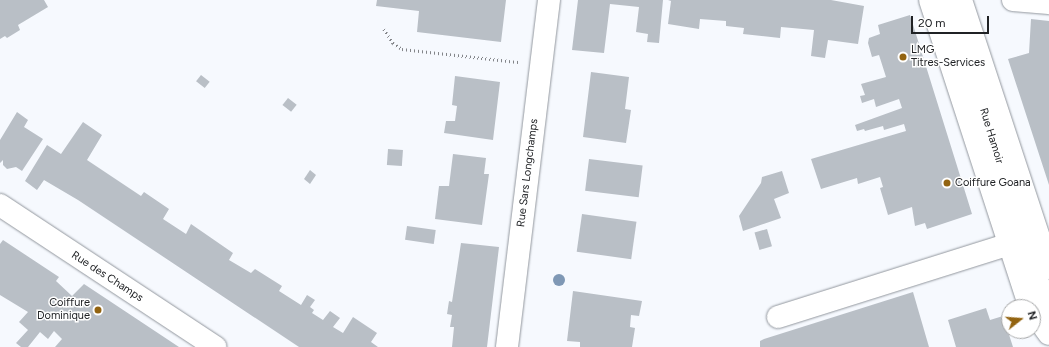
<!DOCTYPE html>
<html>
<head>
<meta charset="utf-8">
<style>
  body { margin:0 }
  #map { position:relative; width:1049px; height:347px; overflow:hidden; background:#f6f9fe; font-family:Figtree,sans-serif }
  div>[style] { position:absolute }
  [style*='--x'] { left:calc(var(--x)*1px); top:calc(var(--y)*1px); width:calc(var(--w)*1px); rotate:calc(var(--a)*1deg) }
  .building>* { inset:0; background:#b9bfc6; transform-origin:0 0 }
  .path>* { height:2.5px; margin-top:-1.25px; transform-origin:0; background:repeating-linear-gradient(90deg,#838589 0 1px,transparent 0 4px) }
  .roads { filter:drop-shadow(0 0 1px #92979e) drop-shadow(0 0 1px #92979e) }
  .minor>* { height:22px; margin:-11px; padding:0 11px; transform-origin:11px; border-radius:11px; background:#fff }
  .major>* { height:22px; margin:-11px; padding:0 11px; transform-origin:11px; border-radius:11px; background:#fff }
  .trees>* { width:12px; height:12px; margin:-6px; border-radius:50%; background:#7f98b5 }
  .dots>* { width:11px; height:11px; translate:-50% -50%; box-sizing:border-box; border:2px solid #fff; border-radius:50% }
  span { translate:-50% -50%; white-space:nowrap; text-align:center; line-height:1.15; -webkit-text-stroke:3px #fff; paint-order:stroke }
  .poi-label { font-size:11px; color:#202225 }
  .left { translate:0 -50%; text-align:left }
  .right { translate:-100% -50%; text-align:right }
  .street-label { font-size:11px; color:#202225 }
  .north { position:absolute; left:1001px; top:299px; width:40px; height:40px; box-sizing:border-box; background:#fff; border:1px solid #a6a7a8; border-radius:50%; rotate:73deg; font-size:11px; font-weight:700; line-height:16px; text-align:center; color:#202225 }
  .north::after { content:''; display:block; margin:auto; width:14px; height:18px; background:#936411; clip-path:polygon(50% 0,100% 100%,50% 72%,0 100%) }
  .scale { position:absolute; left:911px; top:16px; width:78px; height:18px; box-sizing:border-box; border:2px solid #202225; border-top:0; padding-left:5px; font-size:12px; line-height:14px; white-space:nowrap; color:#202225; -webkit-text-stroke:3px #fff; paint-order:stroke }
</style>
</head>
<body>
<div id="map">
  <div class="building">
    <div style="clip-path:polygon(0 0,44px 0,48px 7px,18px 25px,20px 30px,7px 38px,5px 36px,0 39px)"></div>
    <div style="clip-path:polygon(377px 0,506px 0,501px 42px,417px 32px,419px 11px,376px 6px)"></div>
    <div style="clip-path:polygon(578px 0,663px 0,659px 43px,647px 42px,648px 34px,636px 32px,639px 7px,610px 4px,604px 53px,572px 50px)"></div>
    <div style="clip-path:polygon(668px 0,831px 0,864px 6px,858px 44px,828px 40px,825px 58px,811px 56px,814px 30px,781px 27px,780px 38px,743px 34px,744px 28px,726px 26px,726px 21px,700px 19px,699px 29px,668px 24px,671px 1px)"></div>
    <div style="clip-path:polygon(910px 15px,972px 214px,927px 229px,925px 223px,915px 226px,912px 207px,888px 215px,880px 188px,883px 187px,880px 177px,858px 184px,857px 178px,821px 189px,811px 159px,906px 131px,904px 124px,884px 130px,883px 126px,865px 131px,864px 129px,857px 131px,855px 125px,902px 108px,899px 99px,876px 107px,874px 99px,862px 103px,860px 96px,865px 95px,861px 84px,886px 77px,879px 55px,872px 57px,868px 43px,869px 38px,880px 34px,878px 25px)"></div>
    <div style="clip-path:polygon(1031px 19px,1049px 21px,1049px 185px,1008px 59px,1029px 53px)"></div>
    <div style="clip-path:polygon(591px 72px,629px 77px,625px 109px,631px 110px,626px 143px,583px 137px)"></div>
    <div style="left:201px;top:75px;width:11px;height:8px;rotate:38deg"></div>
    <div style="clip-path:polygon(455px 76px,500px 82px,493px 140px,444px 133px,446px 121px,455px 121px,457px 106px,452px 105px)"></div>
    <div style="left:288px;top:98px;width:11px;height:9px;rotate:38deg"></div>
    <div style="clip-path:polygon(17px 112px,28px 120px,24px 127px,43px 139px,22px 171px,16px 167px,7px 169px,3px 165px,3px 160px,0 163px,0 140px)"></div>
    <div style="clip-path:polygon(83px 122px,102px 135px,87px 160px,141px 196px,144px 192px,169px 209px,163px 219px,186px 234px,191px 224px,233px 253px,229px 260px,251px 273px,255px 269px,282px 286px,279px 291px,301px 305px,307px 295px,315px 300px,310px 307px,314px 310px,312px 313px,323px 320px,330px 311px,340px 318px,333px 327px,343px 333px,353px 317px,377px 333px,371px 342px,378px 347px,299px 347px,78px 200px,44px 180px,37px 190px,25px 181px,47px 145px,61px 154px)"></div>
    <div style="left:388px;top:149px;width:15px;height:16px;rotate:4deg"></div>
    <div style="clip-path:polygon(453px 154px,486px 158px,484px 174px,489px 174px,482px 225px,435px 219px,439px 186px,449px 186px)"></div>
    <div style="left:589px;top:159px;width:54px;height:32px;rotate:7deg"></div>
    <div style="clip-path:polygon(310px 170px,316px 175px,310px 184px,304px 179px)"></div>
    <div style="clip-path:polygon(782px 171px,789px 193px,774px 199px,781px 218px,743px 231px,739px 216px,761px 183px,762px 177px)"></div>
    <div style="left:582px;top:214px;width:55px;height:38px;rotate:8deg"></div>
    <div style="left:407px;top:226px;width:29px;height:14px;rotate:8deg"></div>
    <div style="left:767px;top:229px;width:18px;height:13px;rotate:74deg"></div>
    <div style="clip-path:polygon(3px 240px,59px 277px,56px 281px,72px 296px,84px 284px,179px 347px,55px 347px,62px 339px,54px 331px,48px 339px,40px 332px,28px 347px,21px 347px,16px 343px,28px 330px,19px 322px,28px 312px,0 295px,0 244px)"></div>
    <div style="clip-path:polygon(461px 243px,499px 247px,487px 347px,452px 347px,454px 327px,450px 327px,452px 315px,447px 314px,449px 301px,452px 302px)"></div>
    <div style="clip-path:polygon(573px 291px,642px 301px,639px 316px,631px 315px,630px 327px,635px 328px,632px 347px,580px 347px,580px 342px,567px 341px)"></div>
    <div style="clip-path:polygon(913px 292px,929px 347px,760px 347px,760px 341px,764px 339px)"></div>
    <div style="clip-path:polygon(986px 308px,990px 320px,1003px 316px,1013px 347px,956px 347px,948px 320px)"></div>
  </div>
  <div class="path">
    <div style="--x:384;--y:29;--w:17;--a:57"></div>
    <div style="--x:393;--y:43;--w:11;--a:34"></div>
    <div style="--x:402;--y:49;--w:117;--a:6.4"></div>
  </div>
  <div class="roads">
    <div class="minor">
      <div style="--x:948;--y:0;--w:333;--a:72.3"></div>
      <div style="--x:1013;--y:0;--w:36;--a:5"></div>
      <div style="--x:0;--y:205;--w:258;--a:33.4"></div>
      <div style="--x:778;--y:317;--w:242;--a:-17.5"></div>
      <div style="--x:507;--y:347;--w:350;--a:-83.1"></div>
    </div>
    <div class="major">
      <div style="--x:930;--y:0;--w:323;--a:72"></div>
      <div style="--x:961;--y:0;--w:282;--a:71.8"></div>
      <div style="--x:1033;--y:312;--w:27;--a:54"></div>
    </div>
  </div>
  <div class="trees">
    <div style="left:559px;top:280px"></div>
  </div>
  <div class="dots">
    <div style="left:903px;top:57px;background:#936411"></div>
    <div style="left:947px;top:183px;background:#936411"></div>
    <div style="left:98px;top:310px;background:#936411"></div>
  </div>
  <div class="poi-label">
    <span class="left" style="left:911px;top:57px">LMG<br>Titres-Services</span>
    <span class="left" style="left:955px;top:183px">Coiffure Goana</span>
    <span class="right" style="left:90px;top:310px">Coiffure<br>Dominique</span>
  </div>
  <div class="street-label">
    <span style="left:991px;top:136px;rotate:73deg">Rue Hamoir</span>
    <span style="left:528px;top:173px;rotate:-83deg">Rue Sars Longchamps</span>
    <span style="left:107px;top:277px;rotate:33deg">Rue des Champs</span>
  </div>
  <div class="north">N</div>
  <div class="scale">20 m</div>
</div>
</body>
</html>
